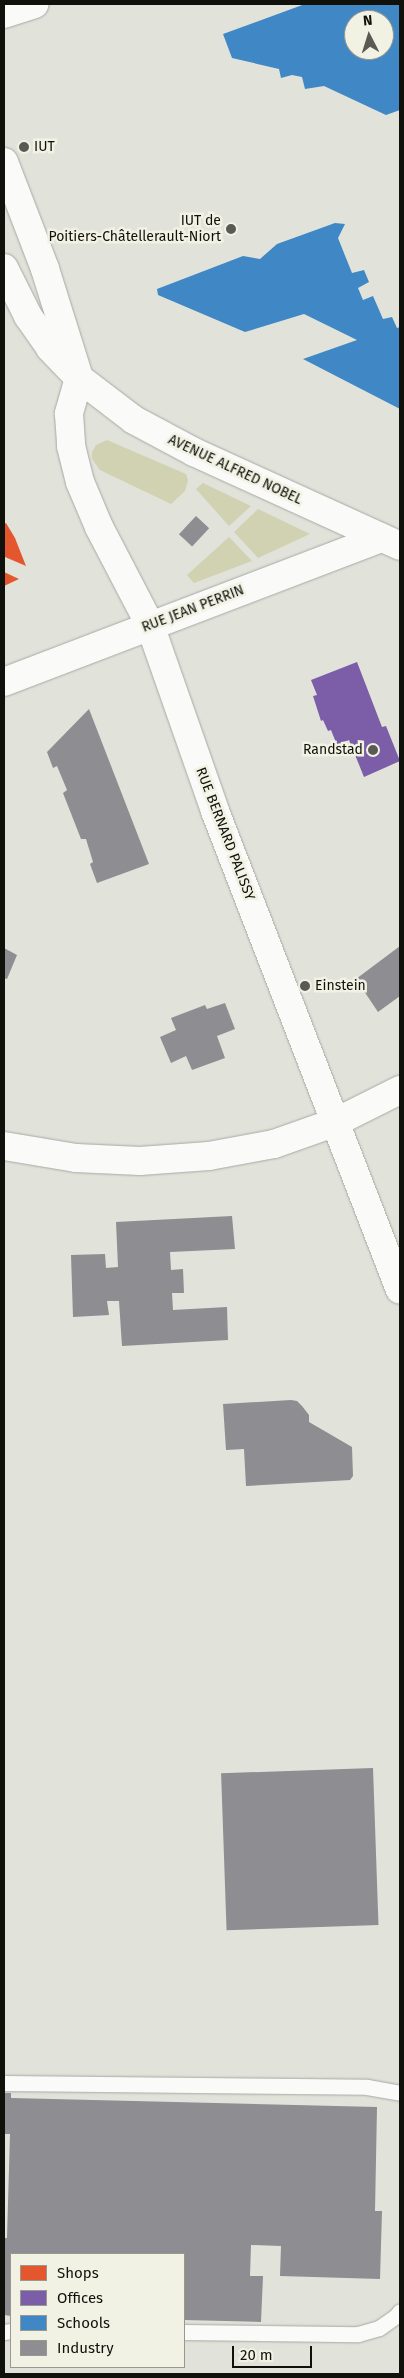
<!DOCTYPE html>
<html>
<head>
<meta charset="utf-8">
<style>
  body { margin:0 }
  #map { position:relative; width:404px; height:2378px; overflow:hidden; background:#e1e2da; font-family:"Fira Sans",sans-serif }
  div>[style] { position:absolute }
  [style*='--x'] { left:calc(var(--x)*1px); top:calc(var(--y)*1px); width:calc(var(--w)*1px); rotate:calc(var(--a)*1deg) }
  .green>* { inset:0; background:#d0d2b1 }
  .shops>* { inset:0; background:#e4572e }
  .offices>* { inset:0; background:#7b5ea7 }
  .schools>* { inset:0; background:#3f88c5 }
  .industry>* { inset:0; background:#8d8d92; transform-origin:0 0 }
  .roads { filter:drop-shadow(0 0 1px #a8a9a3) drop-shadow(0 0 1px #a8a9a3) }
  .lane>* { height:15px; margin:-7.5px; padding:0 7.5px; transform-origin:7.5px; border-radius:7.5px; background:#fafbf9 }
  .street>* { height:28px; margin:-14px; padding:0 14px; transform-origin:14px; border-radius:14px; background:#fafbf9 }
  .secondary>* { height:28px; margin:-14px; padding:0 14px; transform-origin:14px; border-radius:14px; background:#fafbf9 }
  .dots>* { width:14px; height:14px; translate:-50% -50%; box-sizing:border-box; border:2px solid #f1f2e4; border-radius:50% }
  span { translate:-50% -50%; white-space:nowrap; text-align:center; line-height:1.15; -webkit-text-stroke:5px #f1f2e4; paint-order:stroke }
  .poi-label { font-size:14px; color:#11110c }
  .left { translate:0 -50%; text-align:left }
  .right { translate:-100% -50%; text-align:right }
  .street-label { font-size:14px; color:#11110c }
  .frame { position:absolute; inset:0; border:5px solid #11110c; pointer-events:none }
  .legend { position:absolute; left:10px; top:2253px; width:175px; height:115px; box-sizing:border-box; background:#f1f2e4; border:1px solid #97988e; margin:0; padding:6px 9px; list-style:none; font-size:15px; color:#11110c }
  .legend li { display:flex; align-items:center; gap:10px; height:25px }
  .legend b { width:25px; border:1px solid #97988e }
  .north { position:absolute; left:344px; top:10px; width:50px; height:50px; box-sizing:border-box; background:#f1f2e4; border:1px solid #97988e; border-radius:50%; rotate:355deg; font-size:14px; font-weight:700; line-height:20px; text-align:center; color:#11110c }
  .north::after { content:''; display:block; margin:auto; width:18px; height:22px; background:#5a5a54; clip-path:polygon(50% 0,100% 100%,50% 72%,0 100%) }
  .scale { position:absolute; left:232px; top:2346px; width:80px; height:22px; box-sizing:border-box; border:2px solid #11110c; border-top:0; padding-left:6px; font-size:15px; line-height:18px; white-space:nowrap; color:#11110c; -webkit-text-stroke:4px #f1f2e4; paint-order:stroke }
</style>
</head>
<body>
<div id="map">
  <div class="green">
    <div style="clip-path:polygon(107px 440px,186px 474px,188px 480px,185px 491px,171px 504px,100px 470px,92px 459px,92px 452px,96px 445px)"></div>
    <div style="clip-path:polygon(203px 483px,251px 506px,229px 526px,196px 489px)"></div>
    <div style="clip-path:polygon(258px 509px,310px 534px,258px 558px,234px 532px)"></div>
    <div style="clip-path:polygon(229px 537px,252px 561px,194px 583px,187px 575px)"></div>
  </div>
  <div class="shops">
    <div style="clip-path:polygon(6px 523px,15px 538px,26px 566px,5px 557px,4px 561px,4px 524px)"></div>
    <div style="clip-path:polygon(4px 572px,19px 579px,4px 586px)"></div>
  </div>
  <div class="offices">
    <div style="clip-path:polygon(357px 662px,382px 727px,386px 726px,400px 761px,364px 777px,349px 740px,337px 745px,331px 730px,328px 731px,323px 720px,321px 721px,313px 696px,317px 695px,311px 680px)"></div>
  </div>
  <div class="schools">
    <div style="clip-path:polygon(evenodd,305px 4px,400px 4px,400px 110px,386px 115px,324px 86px,305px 89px,302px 77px,292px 75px,281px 78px,279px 69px,232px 58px,223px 34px,305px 4px,354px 20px,384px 20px,384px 50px,354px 50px,354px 20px)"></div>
    <div style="clip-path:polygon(335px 223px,345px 224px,338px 238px,352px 273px,364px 270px,369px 282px,358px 288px,363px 300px,373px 296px,383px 319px,392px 317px,397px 328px,400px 327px,400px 409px,303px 359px,357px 340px,304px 314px,245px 332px,158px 295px,157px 289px,243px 256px,260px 259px,277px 244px)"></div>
  </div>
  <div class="industry">
    <div style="left:196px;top:516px;width:18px;height:25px;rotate:43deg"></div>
    <div style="clip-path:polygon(89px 709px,149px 864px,97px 883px,90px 864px,93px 862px,86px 839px,81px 839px,63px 793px,67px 790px,57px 766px,53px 768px,47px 752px)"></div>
    <div style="clip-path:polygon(400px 946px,400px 996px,378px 1012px,356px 979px)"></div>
    <div style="clip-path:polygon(4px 948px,17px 955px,7px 979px,4px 978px)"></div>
    <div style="clip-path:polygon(225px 1003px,235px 1029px,217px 1036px,225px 1058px,192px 1070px,186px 1056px,171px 1063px,160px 1037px,176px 1030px,171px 1018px,205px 1005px,207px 1009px)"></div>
    <div style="clip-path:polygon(232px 1216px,235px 1249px,170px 1252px,171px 1270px,183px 1269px,184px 1293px,172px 1293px,173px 1310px,227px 1307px,228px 1340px,122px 1346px,119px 1301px,107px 1301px,109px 1315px,73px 1317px,71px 1255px,105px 1254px,106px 1268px,118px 1267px,116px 1222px)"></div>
    <div style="clip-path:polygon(291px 1400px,297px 1401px,302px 1406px,309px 1415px,309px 1422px,352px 1447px,353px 1476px,350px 1480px,246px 1486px,244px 1449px,226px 1450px,223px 1404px)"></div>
    <div style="left:373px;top:1768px;width:157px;height:152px;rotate:88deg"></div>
    <div style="clip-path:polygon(4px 2093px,11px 2093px,11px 2098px,377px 2107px,375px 2211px,382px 2211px,380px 2279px,280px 2276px,281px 2246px,251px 2245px,250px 2276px,263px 2276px,261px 2322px,184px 2320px,184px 2254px,11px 2254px,11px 2316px,4px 2315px,4px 2238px,7px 2238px,10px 2134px,4px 2134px)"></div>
  </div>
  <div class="roads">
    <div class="lane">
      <div style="--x:4;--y:2083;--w:363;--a:0.6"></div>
      <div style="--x:367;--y:2087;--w:34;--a:10"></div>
      <div style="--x:4;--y:2332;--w:7;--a:-8"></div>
      <div style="--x:184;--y:2332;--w:174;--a:0.7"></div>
      <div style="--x:358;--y:2334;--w:22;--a:-16"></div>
      <div style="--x:379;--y:2328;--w:21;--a:-35"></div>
      <div style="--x:396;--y:2316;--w:6;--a:-51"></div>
    </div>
    <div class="street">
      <div style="--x:4;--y:14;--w:32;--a:-18"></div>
      <div style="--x:79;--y:378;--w:37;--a:106"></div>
      <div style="--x:69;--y:414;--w:32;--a:86"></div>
      <div style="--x:71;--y:446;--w:37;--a:76"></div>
      <div style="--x:80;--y:482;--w:49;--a:67.1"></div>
      <div style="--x:99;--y:527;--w:110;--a:62.5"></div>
      <div style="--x:150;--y:625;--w:197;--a:70.7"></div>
      <div style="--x:215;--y:811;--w:513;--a:68.88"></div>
      <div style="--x:4;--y:682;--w:404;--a:-20.9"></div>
      <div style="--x:4;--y:1146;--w:73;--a:9.5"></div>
      <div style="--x:76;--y:1158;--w:64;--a:2.7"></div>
      <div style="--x:140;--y:1161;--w:69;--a:-4.1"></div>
      <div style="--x:209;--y:1156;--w:66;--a:-10.5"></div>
      <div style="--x:274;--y:1144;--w:66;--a:-19.5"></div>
      <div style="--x:336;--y:1122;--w:72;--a:-26.6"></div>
    </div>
    <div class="secondary">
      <div style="--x:4;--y:162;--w:115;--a:69"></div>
      <div style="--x:45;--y:269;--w:110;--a:72.6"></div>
      <div style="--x:4;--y:268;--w:54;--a:63.4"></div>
      <div style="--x:28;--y:316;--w:39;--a:55"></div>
      <div style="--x:50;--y:348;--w:42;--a:46"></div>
      <div style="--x:79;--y:378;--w:69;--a:37.4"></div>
      <div style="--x:134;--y:420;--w:68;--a:28.1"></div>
      <div style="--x:194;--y:452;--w:226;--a:24.5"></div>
    </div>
  </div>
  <div class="dots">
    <div style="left:24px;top:147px;background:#5a5a54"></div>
    <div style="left:231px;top:229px;background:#5a5a54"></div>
    <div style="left:373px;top:750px;background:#5a5a54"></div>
    <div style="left:305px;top:986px;background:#5a5a54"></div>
  </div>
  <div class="poi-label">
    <span class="left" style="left:34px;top:147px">IUT</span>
    <span class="right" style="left:221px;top:229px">IUT de<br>Poitiers-Châtellerault-Niort</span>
    <span class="right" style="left:363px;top:750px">Randstad</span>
    <span class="left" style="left:315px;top:986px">Einstein</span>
  </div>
  <div class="street-label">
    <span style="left:235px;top:470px;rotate:25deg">AVENUE ALFRED NOBEL</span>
    <span style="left:193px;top:609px;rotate:-21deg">RUE JEAN PERRIN</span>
    <span style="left:225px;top:834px;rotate:69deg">RUE BERNARD PALISSY</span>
  </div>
  <div class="frame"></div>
  <ul class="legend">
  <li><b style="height:14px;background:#e4572e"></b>Shops</li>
  <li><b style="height:14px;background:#7b5ea7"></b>Offices</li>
  <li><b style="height:14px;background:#3f88c5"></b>Schools</li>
  <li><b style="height:14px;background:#8d8d92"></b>Industry</li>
  </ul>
  <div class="north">N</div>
  <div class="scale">20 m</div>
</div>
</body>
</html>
